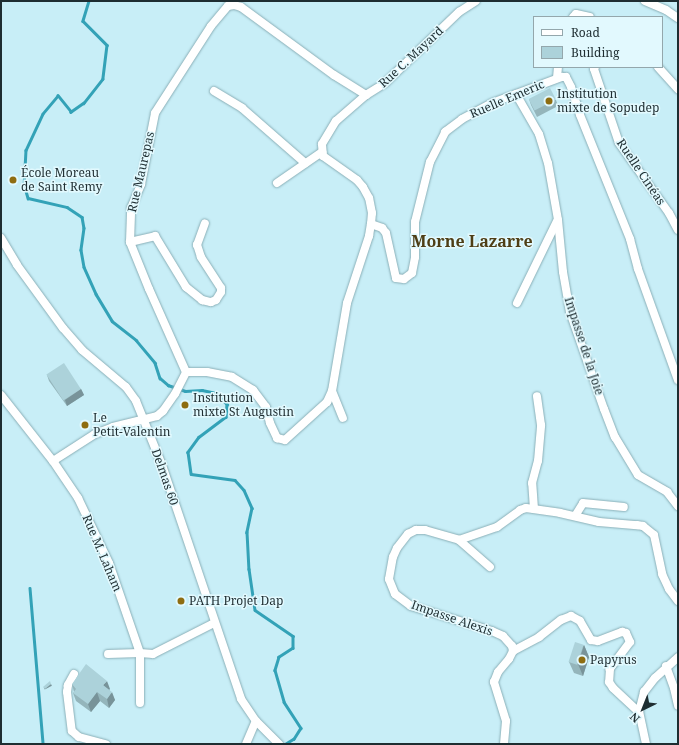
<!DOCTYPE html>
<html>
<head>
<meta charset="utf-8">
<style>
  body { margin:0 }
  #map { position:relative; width:679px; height:745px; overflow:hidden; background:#c8eef7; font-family:"Noto Serif",serif }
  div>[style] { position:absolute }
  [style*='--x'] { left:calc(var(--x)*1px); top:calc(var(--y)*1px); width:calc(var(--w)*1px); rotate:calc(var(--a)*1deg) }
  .stream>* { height:2.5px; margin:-1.25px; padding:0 1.25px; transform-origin:1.25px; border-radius:1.25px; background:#33a2b7 }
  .roads { filter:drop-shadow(0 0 1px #8aafb7) drop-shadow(0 0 1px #8aafb7) }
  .minor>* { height:8px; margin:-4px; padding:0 4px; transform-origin:4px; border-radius:4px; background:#fff }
  .wall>* { inset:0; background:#94b5bb }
  .shaded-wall>* { inset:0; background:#789399; transform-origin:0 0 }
  .building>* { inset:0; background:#acd2da; transform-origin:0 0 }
  .dots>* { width:11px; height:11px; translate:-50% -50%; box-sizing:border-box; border:2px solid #e2f9fe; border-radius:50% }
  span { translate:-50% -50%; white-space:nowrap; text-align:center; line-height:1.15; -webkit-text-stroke:3px #e2f9fe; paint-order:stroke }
  .street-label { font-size:12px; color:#1e2d31 }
  .poi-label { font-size:12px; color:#1e2d31 }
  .left { translate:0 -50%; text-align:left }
  .district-label { font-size:16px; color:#4e3e16; font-weight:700 }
  .frame { position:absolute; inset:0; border:2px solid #1e2d31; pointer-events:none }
  .legend { position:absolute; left:533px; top:16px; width:130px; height:52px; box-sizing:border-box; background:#e2f9fe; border:1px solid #94a7ac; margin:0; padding:5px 7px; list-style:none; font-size:12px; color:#1e2d31 }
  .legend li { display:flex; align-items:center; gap:8px; height:20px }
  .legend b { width:20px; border:1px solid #94a7ac }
  .north { position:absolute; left:623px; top:689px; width:40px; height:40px; -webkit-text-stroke:3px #e2f9fe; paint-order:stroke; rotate:223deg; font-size:11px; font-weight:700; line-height:16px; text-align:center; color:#1e2d31 }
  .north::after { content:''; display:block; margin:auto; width:14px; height:18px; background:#1e2d31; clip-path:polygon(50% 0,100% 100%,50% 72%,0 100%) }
</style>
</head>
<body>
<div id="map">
  <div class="stream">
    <div style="--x:89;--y:1;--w:21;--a:107"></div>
    <div style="--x:83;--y:21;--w:34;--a:45"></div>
    <div style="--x:107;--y:45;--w:34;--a:97"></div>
    <div style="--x:103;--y:79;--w:31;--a:128"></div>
    <div style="--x:84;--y:103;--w:16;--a:145"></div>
    <div style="--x:71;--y:112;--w:21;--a:-129"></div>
    <div style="--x:58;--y:96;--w:23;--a:130"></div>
    <div style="--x:43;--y:114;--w:40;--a:115"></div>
    <div style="--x:26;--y:150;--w:34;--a:93"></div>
    <div style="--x:24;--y:184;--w:15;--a:74"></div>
    <div style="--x:28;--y:198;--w:40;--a:13"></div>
    <div style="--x:67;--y:207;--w:18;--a:34"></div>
    <div style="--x:82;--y:217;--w:11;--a:80"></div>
    <div style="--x:84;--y:228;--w:22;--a:98"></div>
    <div style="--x:81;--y:250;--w:17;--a:80"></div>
    <div style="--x:84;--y:267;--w:30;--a:66"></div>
    <div style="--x:96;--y:294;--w:31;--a:59"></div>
    <div style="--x:112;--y:321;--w:31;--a:38"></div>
    <div style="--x:136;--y:340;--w:30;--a:50"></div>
    <div style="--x:155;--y:363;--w:16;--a:72"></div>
    <div style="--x:160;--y:378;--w:11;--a:41"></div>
    <div style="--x:168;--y:385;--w:18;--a:19"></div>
    <div style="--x:185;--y:391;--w:17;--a:-3"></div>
    <div style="--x:202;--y:390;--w:14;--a:12"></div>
    <div style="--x:216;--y:393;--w:16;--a:45"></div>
    <div style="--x:227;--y:404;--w:13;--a:94"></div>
    <div style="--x:226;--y:417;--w:34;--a:143"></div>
    <div style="--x:199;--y:437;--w:19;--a:126"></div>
    <div style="--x:188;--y:452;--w:22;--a:82"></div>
    <div style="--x:191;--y:474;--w:44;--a:7.8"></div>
    <div style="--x:235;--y:480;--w:13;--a:48"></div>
    <div style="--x:244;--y:490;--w:20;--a:66"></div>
    <div style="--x:252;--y:508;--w:25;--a:102"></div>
    <div style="--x:247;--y:532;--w:37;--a:87"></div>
    <div style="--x:249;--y:569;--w:41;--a:81.7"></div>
    <div style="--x:255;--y:610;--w:46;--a:34.4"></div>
    <div style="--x:293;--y:636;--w:12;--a:90"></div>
    <div style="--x:293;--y:648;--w:17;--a:147"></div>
    <div style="--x:279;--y:657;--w:14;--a:107"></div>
    <div style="--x:275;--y:670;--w:33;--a:74"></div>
    <div style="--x:284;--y:702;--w:31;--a:57"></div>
    <div style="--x:301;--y:728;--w:13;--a:122"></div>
    <div style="--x:294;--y:739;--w:9;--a:148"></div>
    <div style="--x:30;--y:588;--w:157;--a:85.2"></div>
  </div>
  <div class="roads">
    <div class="minor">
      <div style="--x:645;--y:1;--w:23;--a:23"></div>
      <div style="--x:666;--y:10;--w:14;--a:34"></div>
      <div style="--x:573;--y:17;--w:4;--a:-45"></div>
      <div style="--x:576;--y:14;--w:14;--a:12"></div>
      <div style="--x:595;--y:67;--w:2;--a:117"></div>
      <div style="--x:594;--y:69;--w:78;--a:71.3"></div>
      <div style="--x:619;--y:143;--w:86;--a:54.5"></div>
      <div style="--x:669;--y:213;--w:19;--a:62"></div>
      <div style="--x:658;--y:67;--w:30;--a:48"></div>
      <div style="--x:557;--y:78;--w:11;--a:-85"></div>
      <div style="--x:214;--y:91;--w:33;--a:31"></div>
      <div style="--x:242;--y:108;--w:84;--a:41.1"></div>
      <div style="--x:516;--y:94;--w:46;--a:60.1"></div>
      <div style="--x:539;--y:134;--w:30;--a:73"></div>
      <div style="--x:548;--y:163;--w:58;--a:80"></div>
      <div style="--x:558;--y:220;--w:52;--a:84.5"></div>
      <div style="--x:563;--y:272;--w:41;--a:80.1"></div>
      <div style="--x:570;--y:312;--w:103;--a:70.7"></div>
      <div style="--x:604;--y:409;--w:30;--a:69"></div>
      <div style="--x:615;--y:437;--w:44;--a:58.8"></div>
      <div style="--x:638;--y:475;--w:34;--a:30"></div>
      <div style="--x:667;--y:492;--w:18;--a:52"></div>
      <div style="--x:277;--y:183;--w:55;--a:-34.6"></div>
      <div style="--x:371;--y:224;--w:11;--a:-85"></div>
      <div style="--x:372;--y:213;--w:15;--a:-101"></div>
      <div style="--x:369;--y:198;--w:13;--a:-119"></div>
      <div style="--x:363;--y:187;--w:9;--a:-131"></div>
      <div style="--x:357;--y:180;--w:42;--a:-144.8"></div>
      <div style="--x:323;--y:156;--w:12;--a:-95"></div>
      <div style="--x:322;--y:144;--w:27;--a:-59"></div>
      <div style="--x:336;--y:121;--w:40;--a:-41"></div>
      <div style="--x:366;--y:95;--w:22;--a:-32"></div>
      <div style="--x:385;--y:83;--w:103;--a:-43.8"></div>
      <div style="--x:459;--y:12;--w:20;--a:-33"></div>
      <div style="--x:1;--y:238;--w:31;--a:59"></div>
      <div style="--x:17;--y:265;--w:78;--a:53.9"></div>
      <div style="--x:63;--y:328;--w:29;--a:49"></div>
      <div style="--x:82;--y:350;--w:57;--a:40.1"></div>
      <div style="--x:126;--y:387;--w:17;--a:54"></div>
      <div style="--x:136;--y:401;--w:69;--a:67.9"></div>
      <div style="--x:162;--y:465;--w:247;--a:71.3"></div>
      <div style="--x:241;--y:699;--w:27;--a:56"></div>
      <div style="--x:256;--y:721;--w:33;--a:45"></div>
      <div style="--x:130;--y:242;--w:26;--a:-13"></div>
      <div style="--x:155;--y:236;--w:60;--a:58.7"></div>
      <div style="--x:186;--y:287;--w:21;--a:39"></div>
      <div style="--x:202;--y:300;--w:9;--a:13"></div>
      <div style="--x:211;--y:302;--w:5;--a:-22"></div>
      <div style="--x:216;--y:300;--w:9;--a:-58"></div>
      <div style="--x:221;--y:292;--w:4;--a:-90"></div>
      <div style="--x:221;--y:288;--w:37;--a:-123"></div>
      <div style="--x:201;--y:257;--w:13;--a:-108"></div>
      <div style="--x:197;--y:245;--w:23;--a:-70"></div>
      <div style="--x:517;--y:303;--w:91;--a:-64"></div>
      <div style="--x:186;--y:372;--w:21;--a:0"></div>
      <div style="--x:207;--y:372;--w:25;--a:11"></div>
      <div style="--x:232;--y:377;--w:25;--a:32"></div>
      <div style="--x:253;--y:390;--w:21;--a:53"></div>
      <div style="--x:266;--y:407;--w:16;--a:76"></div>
      <div style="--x:270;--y:423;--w:17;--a:65"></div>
      <div style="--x:277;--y:438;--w:8;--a:14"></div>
      <div style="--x:285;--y:440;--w:57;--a:-42.1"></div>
      <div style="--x:327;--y:402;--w:12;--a:-66"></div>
      <div style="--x:332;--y:391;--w:89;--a:-80.3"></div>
      <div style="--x:347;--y:303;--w:71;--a:-71.8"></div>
      <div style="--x:369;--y:236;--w:12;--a:-81"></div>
      <div style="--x:371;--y:224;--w:12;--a:20"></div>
      <div style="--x:382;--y:228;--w:6;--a:51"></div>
      <div style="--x:386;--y:233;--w:46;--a:77.5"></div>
      <div style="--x:396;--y:278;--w:8;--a:7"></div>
      <div style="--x:404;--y:279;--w:10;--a:-37"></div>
      <div style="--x:412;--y:273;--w:16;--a:-79"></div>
      <div style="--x:415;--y:257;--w:35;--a:-90"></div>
      <div style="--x:415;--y:222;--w:62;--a:-76"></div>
      <div style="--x:430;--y:162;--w:34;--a:-63"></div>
      <div style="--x:445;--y:132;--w:21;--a:-37"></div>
      <div style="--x:462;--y:119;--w:34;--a:-28"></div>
      <div style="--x:492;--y:103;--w:75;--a:-20.4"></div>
      <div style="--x:562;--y:77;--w:4;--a:0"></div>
      <div style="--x:566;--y:77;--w:11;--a:63"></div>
      <div style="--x:571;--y:87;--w:29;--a:72"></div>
      <div style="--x:580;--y:115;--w:134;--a:68"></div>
      <div style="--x:630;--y:239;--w:31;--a:75"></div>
      <div style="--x:638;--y:269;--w:118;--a:70.2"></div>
      <div style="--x:186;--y:372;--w:91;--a:-114"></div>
      <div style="--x:149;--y:289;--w:51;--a:-112"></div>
      <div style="--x:130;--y:242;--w:34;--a:-88"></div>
      <div style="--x:131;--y:208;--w:26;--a:-67"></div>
      <div style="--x:141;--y:184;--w:72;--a:-78.8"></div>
      <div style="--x:155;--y:113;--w:103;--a:-57.2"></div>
      <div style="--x:211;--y:26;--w:26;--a:-50"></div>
      <div style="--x:228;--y:6;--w:6;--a:-9"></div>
      <div style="--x:234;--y:5;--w:7;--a:16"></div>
      <div style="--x:241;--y:7;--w:115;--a:36.2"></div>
      <div style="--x:334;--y:75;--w:38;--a:32"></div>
      <div style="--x:332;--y:391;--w:29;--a:68"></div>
      <div style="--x:1;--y:395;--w:84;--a:51.8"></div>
      <div style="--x:53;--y:461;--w:45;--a:56"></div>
      <div style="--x:78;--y:498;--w:72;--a:64.5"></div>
      <div style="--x:109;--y:563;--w:95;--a:71"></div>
      <div style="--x:140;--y:653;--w:13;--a:4"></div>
      <div style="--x:153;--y:654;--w:68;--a:-26.9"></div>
      <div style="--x:53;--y:461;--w:50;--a:-32.7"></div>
      <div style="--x:95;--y:434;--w:19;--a:-21"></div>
      <div style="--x:113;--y:427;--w:45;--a:-14"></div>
      <div style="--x:157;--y:416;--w:8;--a:-40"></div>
      <div style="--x:163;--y:411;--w:21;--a:-55"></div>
      <div style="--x:175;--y:394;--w:25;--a:-63"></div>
      <div style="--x:534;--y:509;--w:26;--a:-94"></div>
      <div style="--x:532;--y:483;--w:23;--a:-75"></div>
      <div style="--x:538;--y:461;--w:36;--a:-85"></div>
      <div style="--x:541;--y:425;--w:29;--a:-98"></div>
      <div style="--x:575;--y:516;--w:15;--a:-58"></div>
      <div style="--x:583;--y:503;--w:41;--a:5.6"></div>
      <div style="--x:459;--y:540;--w:41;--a:41.1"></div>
      <div style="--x:513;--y:651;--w:30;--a:-28"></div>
      <div style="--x:539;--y:637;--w:28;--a:-38"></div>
      <div style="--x:561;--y:620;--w:11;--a:-22"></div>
      <div style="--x:571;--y:616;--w:10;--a:29"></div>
      <div style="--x:580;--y:621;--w:22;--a:60"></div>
      <div style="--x:591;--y:640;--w:7;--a:8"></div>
      <div style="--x:598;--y:641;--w:26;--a:-21"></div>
      <div style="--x:622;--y:632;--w:4;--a:14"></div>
      <div style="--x:626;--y:633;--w:10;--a:66"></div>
      <div style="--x:630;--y:642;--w:34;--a:127"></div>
      <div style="--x:610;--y:669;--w:13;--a:94"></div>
      <div style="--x:609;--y:682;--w:7;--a:56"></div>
      <div style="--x:613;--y:688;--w:35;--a:43"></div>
      <div style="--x:108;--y:654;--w:32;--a:-2"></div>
      <div style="--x:140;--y:653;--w:50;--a:90"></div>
      <div style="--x:666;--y:666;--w:23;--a:70"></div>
      <div style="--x:674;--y:688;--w:18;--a:77"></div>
      <div style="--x:74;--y:674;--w:13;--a:119"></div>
      <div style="--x:68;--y:685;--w:7;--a:98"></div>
      <div style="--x:67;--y:692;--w:39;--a:83"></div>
      <div style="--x:72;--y:731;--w:9;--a:41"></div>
      <div style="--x:79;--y:737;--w:28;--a:15"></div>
      <div style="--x:246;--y:744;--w:25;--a:-67"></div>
      <div style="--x:504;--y:744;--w:23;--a:-85"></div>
      <div style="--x:506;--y:721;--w:41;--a:-107.1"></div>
      <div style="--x:494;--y:682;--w:11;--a:-68"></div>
      <div style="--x:498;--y:672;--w:17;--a:-50"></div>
      <div style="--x:509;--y:659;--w:9;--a:-63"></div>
      <div style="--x:513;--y:651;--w:5;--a:-101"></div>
      <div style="--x:512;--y:646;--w:13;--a:-132"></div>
      <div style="--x:503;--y:636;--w:12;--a:-156"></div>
      <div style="--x:492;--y:631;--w:85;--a:-162.8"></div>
      <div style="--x:411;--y:606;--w:20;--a:-143"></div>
      <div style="--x:395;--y:594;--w:16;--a:-112"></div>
      <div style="--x:389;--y:579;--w:22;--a:-80"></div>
      <div style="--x:393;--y:557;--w:10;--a:-66"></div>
      <div style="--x:397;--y:548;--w:18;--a:-52"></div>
      <div style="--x:408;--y:534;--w:9;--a:-27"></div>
      <div style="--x:416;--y:530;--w:9;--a:0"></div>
      <div style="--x:425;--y:530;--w:35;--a:16"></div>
      <div style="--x:459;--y:540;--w:40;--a:-18.9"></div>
      <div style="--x:497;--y:527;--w:29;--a:-36"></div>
      <div style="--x:520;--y:510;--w:6;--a:-18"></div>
      <div style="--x:526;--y:508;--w:34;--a:8"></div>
      <div style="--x:560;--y:513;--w:40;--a:13"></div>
      <div style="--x:599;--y:522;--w:38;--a:5"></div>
      <div style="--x:637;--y:525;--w:6;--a:9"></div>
      <div style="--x:643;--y:526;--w:14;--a:39"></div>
      <div style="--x:654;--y:535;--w:40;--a:78"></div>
      <div style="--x:662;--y:574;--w:17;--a:65"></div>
      <div style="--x:669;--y:589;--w:15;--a:53"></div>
      <div style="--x:646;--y:744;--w:33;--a:-102"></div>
      <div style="--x:639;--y:712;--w:21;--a:-76"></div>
      <div style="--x:644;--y:692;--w:18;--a:-52"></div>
      <div style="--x:655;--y:678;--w:31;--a:-42"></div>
    </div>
  </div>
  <div class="wall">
    <div style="clip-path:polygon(529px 99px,556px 100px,558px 106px,537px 117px,531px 105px)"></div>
    <div style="clip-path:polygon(47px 375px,81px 389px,84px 395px,67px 406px,49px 381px)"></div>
    <div style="clip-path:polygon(584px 645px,589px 657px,583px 676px,574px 673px,569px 662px)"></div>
    <div style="clip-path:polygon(72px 684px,110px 689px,109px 689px,115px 700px,109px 708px,100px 701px,91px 712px,76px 701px,73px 693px,74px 692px)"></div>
  </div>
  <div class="shaded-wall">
    <div style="clip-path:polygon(81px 389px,84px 395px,67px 406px,65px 400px)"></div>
    <div style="clip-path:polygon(584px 645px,589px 657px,583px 676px,578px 664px)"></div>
    <div style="clip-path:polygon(107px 681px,110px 689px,106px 693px,103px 685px)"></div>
    <div style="left:51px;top:684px;width:2px;height:8px;rotate:63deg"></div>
    <div style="clip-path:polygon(97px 692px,100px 701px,91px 712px,88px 704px)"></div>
    <div style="clip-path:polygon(112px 692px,115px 700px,109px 708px,107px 699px)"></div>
  </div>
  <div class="building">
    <div style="left:550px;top:88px;width:13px;height:24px;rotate:63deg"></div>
    <div style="left:64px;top:363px;width:31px;height:21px;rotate:57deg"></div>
    <div style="left:575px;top:642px;width:9px;height:21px;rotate:18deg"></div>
    <div style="clip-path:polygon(86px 664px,107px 681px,103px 685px,112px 692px,107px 699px,97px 692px,88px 704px,73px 693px,76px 689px,72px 684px)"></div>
    <div style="clip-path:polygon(50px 681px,51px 684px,45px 689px,43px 687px)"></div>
  </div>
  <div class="dots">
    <div style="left:549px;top:101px;background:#8e6d11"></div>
    <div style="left:13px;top:180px;background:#8e6d11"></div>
    <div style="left:185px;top:405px;background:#8e6d11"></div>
    <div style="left:85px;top:425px;background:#8e6d11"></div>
    <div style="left:181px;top:601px;background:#8e6d11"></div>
    <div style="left:582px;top:660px;background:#8e6d11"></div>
  </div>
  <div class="street-label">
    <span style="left:411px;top:57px;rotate:-43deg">Rue C. Mayard</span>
    <span style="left:507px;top:99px;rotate:-23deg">Ruelle Emeric</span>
    <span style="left:141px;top:172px;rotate:-77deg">Rue Maurepas</span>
    <span style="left:641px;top:172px;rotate:56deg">Ruelle Cinéas</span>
    <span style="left:584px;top:346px;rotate:72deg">Impasse de la Joie</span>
    <span style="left:165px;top:477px;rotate:71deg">Delmas 60</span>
    <span style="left:102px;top:553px;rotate:67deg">Rue M. Laham</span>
    <span style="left:452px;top:618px;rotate:19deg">Impasse Alexis</span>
  </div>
  <div class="poi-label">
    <span class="left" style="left:557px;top:101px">Institution<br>mixte de Sopudep</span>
    <span class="left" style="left:21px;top:180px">École Moreau<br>de Saint Remy</span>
    <span class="left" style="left:193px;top:405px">Institution<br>mixte St Augustin</span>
    <span class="left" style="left:93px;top:425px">Le<br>Petit-Valentin</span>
    <span class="left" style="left:189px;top:601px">PATH Projet Dap</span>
    <span class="left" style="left:590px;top:660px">Papyrus</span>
  </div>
  <div class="district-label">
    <span style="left:472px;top:241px">Morne Lazarre</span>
  </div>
  <div class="frame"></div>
  <ul class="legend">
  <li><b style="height:5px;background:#fff"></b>Road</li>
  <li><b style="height:11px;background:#acd2da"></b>Building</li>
  </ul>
  <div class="north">N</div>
</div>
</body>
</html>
